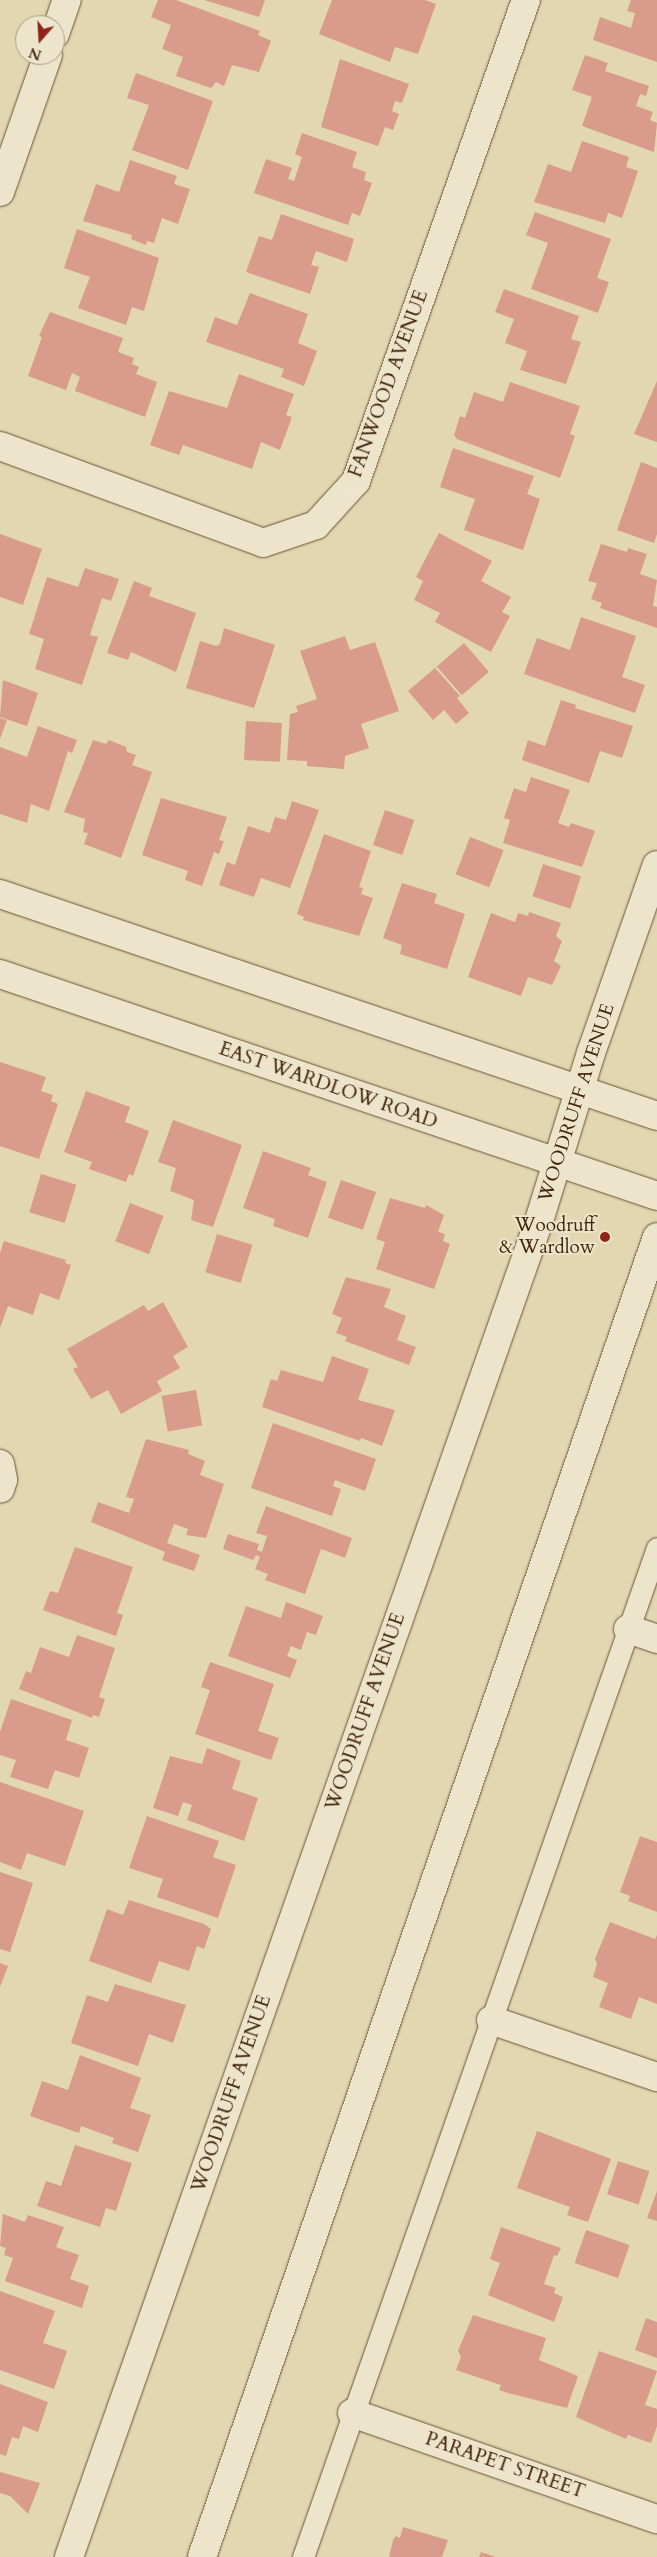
<!DOCTYPE html>
<html>
<head>
<meta charset="utf-8">
<style>
  body { margin:0 }
  #map { position:relative; width:657px; height:2557px; overflow:hidden; background:#e2d7b1; font-family:Cardo,serif }
  div>[style] { position:absolute }
  [style*='--x'] { left:calc(var(--x)*1px); top:calc(var(--y)*1px); width:calc(var(--w)*1px); rotate:calc(var(--a)*1deg) }
  .building>* { inset:0; background:#d99c8a; transform-origin:0 0 }
  .roads { filter:drop-shadow(0 0 1px #6b5234) drop-shadow(0 0 1px #6b5234) }
  .lane>* { height:21px; margin:-10.5px; padding:0 10.5px; transform-origin:10.5px; border-radius:10.5px; background:#ece5cc }
  .street>* { height:28px; margin:-14px; padding:0 14px; transform-origin:14px; border-radius:14px; background:#ece5cc }
  .secondary>* { height:28px; margin:-14px; padding:0 14px; transform-origin:14px; border-radius:14px; background:#ece5cc }
  .dots>* { width:14px; height:14px; translate:-50% -50%; box-sizing:border-box; border:2px solid #ece5cc; border-radius:50% }
  span { translate:-50% -50%; white-space:nowrap; text-align:center; line-height:1.15; -webkit-text-stroke:4px #ece5cc; paint-order:stroke }
  .street-label { font-size:19px; color:#43250a }
  .poi-label { font-size:19px; color:#43250a }
  .right { translate:-100% -50%; text-align:right }
  .north { position:absolute; left:15px; top:15px; width:50px; height:50px; box-sizing:border-box; background:#ece5cc; border:1px solid #a8987e; border-radius:50%; rotate:199deg; font-size:14px; font-weight:700; line-height:20px; text-align:center; color:#43250a }
  .north::after { content:''; display:block; margin:auto; width:18px; height:22px; background:#8f2418; clip-path:polygon(50% 0,100% 100%,50% 72%,0 100%) }
</style>
</head>
<body>
<div id="map">
  <div class="building">
    <div style="clip-path:polygon(158px 0,176px 0,260px 31px,258px 35px,271px 41px,259px 72px,232px 65px,224px 86px,216px 82px,211px 88px,176px 76px,183px 57px,162px 49px,171px 25px,151px 17px)"></div>
    <div style="clip-path:polygon(204px 0,265px 0,259px 17px)"></div>
    <div style="clip-path:polygon(332px 0,425px 0,436px 4px,418px 54px,395px 47px,390px 62px,319px 34px)"></div>
    <div style="clip-path:polygon(631px 0,657px 0,657px 62px,593px 40px,600px 17px,631px 28px,635px 13px,627px 11px)"></div>
    <div style="clip-path:polygon(585px 55px,608px 63px,605px 71px,649px 86px,646px 96px,640px 94px,636px 106px,653px 112px,650px 120px,657px 123px,654px 152px,582px 126px,592px 97px,572px 90px)"></div>
    <div style="clip-path:polygon(340px 59px,409px 84px,402px 103px,395px 101px,392px 111px,399px 114px,393px 130px,385px 127px,378px 146px,321px 127px)"></div>
    <div style="clip-path:polygon(136px 73px,213px 101px,188px 170px,132px 150px,149px 105px,127px 98px)"></div>
    <div style="clip-path:polygon(302px 133px,357px 152px,352px 167px,366px 172px,364px 180px,372px 183px,360px 216px,352px 213px,348px 225px,254px 193px,266px 159px,292px 168px,288px 179px,294px 181px,302px 157px,295px 154px)"></div>
    <div style="clip-path:polygon(582px 141px,629px 157px,626px 167px,638px 171px,622px 218px,608px 213px,605px 223px,534px 202px,548px 164px,571px 172px)"></div>
    <div style="clip-path:polygon(130px 160px,177px 176px,174px 184px,190px 189px,178px 224px,162px 218px,154px 243px,147px 241px,146px 245px,131px 239px,132px 235px,83px 221px,96px 184px,119px 192px)"></div>
    <div style="clip-path:polygon(535px 212px,611px 239px,597px 278px,609px 282px,598px 313px,531px 289px,548px 243px,526px 235px)"></div>
    <div style="clip-path:polygon(281px 214px,354px 239px,347px 262px,316px 251px,311px 265px,319px 267px,310px 294px,246px 272px,259px 236px,272px 240px)"></div>
    <div style="clip-path:polygon(77px 229px,159px 258px,144px 311px,132px 307px,126px 325px,78px 308px,90px 277px,64px 268px)"></div>
    <div style="clip-path:polygon(504px 289px,579px 316px,571px 339px,581px 342px,566px 384px,520px 370px,527px 351px,505px 343px,514px 319px,495px 312px)"></div>
    <div style="clip-path:polygon(250px 293px,308px 314px,298px 343px,317px 351px,304px 386px,281px 377px,284px 369px,206px 342px,215px 317px,237px 325px)"></div>
    <div style="clip-path:polygon(50px 312px,123px 338px,118px 352px,134px 358px,132px 364px,139px 367px,136px 374px,157px 382px,145px 417px,75px 391px,80px 377px,72px 373px,66px 390px,28px 376px,42px 337px,39px 336px)"></div>
    <div style="clip-path:polygon(239px 374px,294px 394px,286px 415px,292px 417px,280px 450px,261px 442px,252px 469px,183px 445px,179px 455px,150px 445px,169px 391px,227px 408px)"></div>
    <div style="clip-path:polygon(657px 381px,657px 442px,634px 434px)"></div>
    <div style="clip-path:polygon(510px 382px,580px 406px,570px 434px,575px 436px,560px 478px,457px 439px,454px 435px,460px 416px,465px 418px,474px 392px,503px 402px)"></div>
    <div style="clip-path:polygon(453px 448px,534px 476px,527px 494px,540px 499px,523px 550px,464px 530px,475px 499px,440px 487px)"></div>
    <div style="clip-path:polygon(641px 462px,657px 468px,657px 534px,654px 543px,617px 530px)"></div>
    <div style="clip-path:polygon(439px 533px,492px 561px,481px 581px,511px 597px,502px 612px,510px 616px,491px 652px,435px 622px,440px 613px,414px 600px,423px 581px,416px 577px)"></div>
    <div style="clip-path:polygon(0 534px,42px 549px,23px 605px,0 597px)"></div>
    <div style="clip-path:polygon(601px 544px,627px 552px,628px 548px,647px 554px,640px 574px,657px 580px,653px 606px,657px 607px,657px 628px,600px 608px,602px 603px,591px 599px,597px 583px,588px 581px)"></div>
    <div style="clip-path:polygon(85px 568px,119px 579px,111px 601px,102px 598px,90px 635px,98px 637px,82px 685px,35px 669px,44px 639px,29px 634px,47px 577px,78px 587px)"></div>
    <div style="clip-path:polygon(134px 581px,152px 588px,149px 596px,196px 613px,176px 672px,131px 652px,128px 660px,107px 653px)"></div>
    <div style="clip-path:polygon(581px 617px,636px 636px,622px 677px,645px 685px,635px 713px,524px 674px,537px 638px,570px 650px)"></div>
    <div style="clip-path:polygon(224px 628px,275px 645px,254px 708px,186px 688px,200px 641px,216px 646px,220px 644px)"></div>
    <div style="clip-path:polygon(345px 636px,350px 650px,375px 642px,399px 711px,361px 724px,369px 748px,345px 756px,344px 769px,307px 766px,307px 761px,287px 760px,290px 714px,298px 712px,296px 706px,317px 699px,300px 651px)"></div>
    <div style="left:464px;top:643px;width:38px;height:36px;rotate:49deg"></div>
    <div style="clip-path:polygon(435px 668px,460px 696px,457px 698px,469px 713px,456px 724px,444px 710px,433px 720px,408px 691px)"></div>
    <div style="clip-path:polygon(3px 680px,38px 693px,27px 726px,0 717px)"></div>
    <div style="clip-path:polygon(561px 700px,576px 705px,575px 708px,633px 726px,622px 758px,600px 751px,589px 783px,522px 760px,528px 740px,545px 746px)"></div>
    <div style="clip-path:polygon(0 718px,7px 720px,0 739px)"></div>
    <div style="left:246px;top:721px;width:36px;height:39px;rotate:3deg"></div>
    <div style="clip-path:polygon(38px 726px,77px 740px,72px 753px,68px 751px,49px 811px,31px 804px,27px 823px,0 814px,0 747px,27px 757px)"></div>
    <div style="clip-path:polygon(93px 740px,106px 744px,109px 740px,126px 747px,127px 752px,136px 755px,132px 765px,152px 772px,121px 858px,84px 844px,88px 833px,83px 832px,85px 819px,64px 812px)"></div>
    <div style="clip-path:polygon(531px 777px,570px 790px,558px 823px,569px 827px,571px 823px,595px 831px,582px 867px,503px 843px,510px 820px,504px 818px,514px 788px,526px 792px)"></div>
    <div style="clip-path:polygon(161px 798px,227px 817px,219px 840px,224px 841px,219px 854px,214px 852px,202px 886px,185px 880px,188px 871px,142px 855px)"></div>
    <div style="clip-path:polygon(292px 801px,319px 810px,290px 888px,261px 878px,254px 897px,219px 885px,227px 862px,235px 865px,248px 826px,270px 833px,275px 817px,286px 820px)"></div>
    <div style="left:385px;top:810px;width:31px;height:37px;rotate:19deg"></div>
    <div style="clip-path:polygon(324px 834px,371px 851px,359px 887px,363px 888px,361px 894px,373px 898px,359px 936px,303px 920px,304px 917px,297px 914px)"></div>
    <div style="left:470px;top:837px;width:36px;height:40px;rotate:21deg"></div>
    <div style="left:543px;top:864px;width:40px;height:34px;rotate:18deg"></div>
    <div style="clip-path:polygon(402px 883px,437px 894px,434px 903px,465px 914px,447px 969px,400px 954px,402px 945px,383px 938px)"></div>
    <div style="clip-path:polygon(529px 912px,561px 923px,556px 936px,562px 941px,554px 961px,561px 966px,552px 985px,528px 977px,521px 996px,468px 977px,491px 913px,515px 922px,518px 913px,528px 916px)"></div>
    <div style="clip-path:polygon(0 1062px,46px 1077px,41px 1091px,53px 1095px,51px 1101px,58px 1104px,39px 1159px,0 1146px)"></div>
    <div style="clip-path:polygon(86px 1091px,130px 1107px,125px 1122px,149px 1131px,133px 1176px,129px 1174px,126px 1182px,89px 1169px,92px 1162px,64px 1152px)"></div>
    <div style="clip-path:polygon(173px 1120px,242px 1145px,213px 1227px,191px 1220px,194px 1200px,170px 1191px,176px 1168px,158px 1162px)"></div>
    <div style="clip-path:polygon(263px 1151px,311px 1168px,308px 1175px,327px 1182px,308px 1238px,273px 1226px,275px 1219px,243px 1208px)"></div>
    <div style="left:41px;top:1174px;width:37px;height:40px;rotate:17deg"></div>
    <div style="left:341px;top:1180px;width:37px;height:40px;rotate:19deg"></div>
    <div style="clip-path:polygon(390px 1198px,425px 1208px,426px 1205px,444px 1215px,438px 1232px,445px 1234px,443px 1241px,450px 1244px,434px 1289px,376px 1269px,385px 1242px,376px 1239px)"></div>
    <div style="left:130px;top:1203px;width:36px;height:41px;rotate:21deg"></div>
    <div style="left:217px;top:1234px;width:37px;height:40px;rotate:17deg"></div>
    <div style="clip-path:polygon(4px 1241px,66px 1260px,65px 1263px,71px 1265px,59px 1300px,40px 1293px,33px 1315px,8px 1306px,0 1328px,0 1253px)"></div>
    <div style="clip-path:polygon(346px 1277px,391px 1289px,384px 1307px,406px 1316px,397px 1340px,416px 1347px,409px 1365px,345px 1341px,347px 1337px,336px 1333px,342px 1318px,332px 1314px)"></div>
    <div style="clip-path:polygon(163px 1302px,188px 1347px,173px 1356px,180px 1368px,157px 1381px,162px 1391px,121px 1414px,108px 1390px,91px 1399px,73px 1369px,78px 1367px,67px 1349px,144px 1305px,148px 1311px)"></div>
    <div style="clip-path:polygon(332px 1356px,369px 1369px,358px 1400px,395px 1410px,382px 1446px,361px 1438px,360px 1441px,262px 1407px,271px 1379px,277px 1381px,281px 1370px,323px 1382px)"></div>
    <div style="left:196px;top:1390px;width:36px;height:35px;rotate:80deg"></div>
    <div style="clip-path:polygon(273px 1423px,376px 1459px,365px 1491px,335px 1480px,333px 1486px,341px 1489px,332px 1516px,251px 1488px)"></div>
    <div style="clip-path:polygon(146px 1439px,189px 1450px,188px 1454px,205px 1461px,200px 1475px,224px 1484px,206px 1538px,186px 1535px,188px 1529px,174px 1524px,167px 1543px,200px 1555px,194px 1571px,162px 1560px,165px 1552px,91px 1522px,98px 1502px,129px 1513px,134px 1499px,126px 1497px)"></div>
    <div style="clip-path:polygon(266px 1506px,352px 1538px,345px 1558px,321px 1549px,305px 1594px,265px 1580px,268px 1574px,255px 1569px,260px 1557px,256px 1555px,253px 1560px,223px 1549px,228px 1534px,259px 1544px,257px 1550px,262px 1552px,267px 1536px,256px 1533px)"></div>
    <div style="clip-path:polygon(75px 1547px,133px 1567px,117px 1613px,123px 1615px,116px 1636px,43px 1610px,50px 1591px,58px 1593px)"></div>
    <div style="clip-path:polygon(286px 1602px,323px 1616px,316px 1635px,307px 1632px,301px 1650px,291px 1646px,287px 1656px,297px 1660px,290px 1678px,228px 1656px,246px 1606px,281px 1618px)"></div>
    <div style="clip-path:polygon(77px 1635px,115px 1648px,99px 1697px,105px 1699px,99px 1717px,93px 1715px,92px 1718px,19px 1689px,26px 1671px,31px 1673px,40px 1647px,69px 1657px)"></div>
    <div style="clip-path:polygon(210px 1662px,274px 1684px,258px 1731px,279px 1738px,271px 1760px,195px 1734px,210px 1690px,201px 1687px)"></div>
    <div style="clip-path:polygon(11px 1699px,72px 1720px,66px 1740px,89px 1748px,79px 1778px,55px 1770px,48px 1789px,10px 1777px,16px 1760px,0 1755px,0 1732px)"></div>
    <div style="clip-path:polygon(207px 1748px,241px 1761px,232px 1789px,258px 1798px,244px 1841px,187px 1820px,192px 1805px,183px 1802px,178px 1816px,153px 1808px,170px 1756px,202px 1764px)"></div>
    <div style="clip-path:polygon(0 1782px,84px 1811px,65px 1866px,27px 1853px,21px 1870px,0 1862px)"></div>
    <div style="clip-path:polygon(147px 1816px,219px 1841px,213px 1857px,236px 1865px,218px 1918px,157px 1897px,163px 1879px,129px 1868px)"></div>
    <div style="clip-path:polygon(640px 1836px,657px 1842px,657px 1912px,628px 1901px,630px 1896px,620px 1892px)"></div>
    <div style="clip-path:polygon(0 1872px,33px 1883px,10px 1952px,0 1949px)"></div>
    <div style="clip-path:polygon(129px 1900px,204px 1924px,211px 1929px,204px 1949px,197px 1946px,189px 1971px,159px 1961px,151px 1983px,89px 1961px,107px 1909px,123px 1915px)"></div>
    <div style="clip-path:polygon(610px 1922px,655px 1939px,657px 1935px,657px 2004px,639px 1997px,631px 2019px,599px 2007px,608px 1983px,593px 1977px,597px 1964px,595px 1959px)"></div>
    <div style="clip-path:polygon(0 1963px,8px 1966px,0 1987px)"></div>
    <div style="clip-path:polygon(115px 1984px,186px 2005px,173px 2043px,149px 2034px,138px 2066px,71px 2043px,87px 1995px,108px 2002px)"></div>
    <div style="clip-path:polygon(80px 2055px,141px 2078px,130px 2108px,151px 2115px,138px 2152px,112px 2143px,114px 2138px,81px 2126px,79px 2133px,30px 2116px,42px 2081px,68px 2090px)"></div>
    <div style="clip-path:polygon(537px 2131px,611px 2159px,588px 2222px,567px 2215px,570px 2207px,517px 2188px)"></div>
    <div style="clip-path:polygon(75px 2145px,132px 2163px,116px 2211px,106px 2208px,100px 2227px,37px 2206px,46px 2181px,61px 2186px)"></div>
    <div style="left:618px;top:2161px;width:33px;height:35px;rotate:18deg"></div>
    <div style="clip-path:polygon(657px 2191px,657px 2221px,647px 2218px)"></div>
    <div style="clip-path:polygon(3px 2214px,25px 2222px,28px 2215px,64px 2227px,56px 2247px,79px 2255px,70px 2279px,89px 2286px,82px 2308px,5px 2281px,13px 2258px,4px 2255px,6px 2248px,0 2246px)"></div>
    <div style="clip-path:polygon(501px 2227px,561px 2248px,557px 2256px,554px 2255px,544px 2284px,556px 2288px,554px 2293px,563px 2297px,554px 2322px,488px 2295px,500px 2263px,490px 2259px)"></div>
    <div style="left:586px;top:2230px;width:46px;height:35px;rotate:19deg"></div>
    <div style="clip-path:polygon(0 2291px,55px 2311px,43px 2343px,67px 2351px,54px 2389px,0 2370px)"></div>
    <div style="clip-path:polygon(473px 2315px,546px 2338px,539px 2360px,578px 2376px,567px 2408px,508px 2393px,499px 2390px,501px 2385px,456px 2370px,461px 2357px,458px 2351px)"></div>
    <div style="clip-path:polygon(646px 2318px,657px 2322px,657px 2358px,635px 2350px)"></div>
    <div style="clip-path:polygon(599px 2351px,657px 2371px,645px 2405px,657px 2409px,657px 2426px,651px 2443px,628px 2435px,626px 2439px,576px 2417px)"></div>
    <div style="clip-path:polygon(0 2384px,48px 2402px,38px 2432px,23px 2426px,19px 2439px,12px 2437px,6px 2456px,0 2454px)"></div>
    <div style="clip-path:polygon(0 2472px,40px 2483px,28px 2514px,10px 2496px,0 2493px)"></div>
    <div style="clip-path:polygon(403px 2527px,448px 2540px,442px 2557px,389px 2557px,393px 2540px,396px 2536px,400px 2538px)"></div>
    <div style="clip-path:polygon(481px 2552px,496px 2557px,479px 2557px)"></div>
  </div>
  <div class="roads">
    <div class="lane">
      <div style="--x:303;--y:2557;--w:1069;--a:-70.67"></div>
    </div>
    <div class="street">
      <div style="--x:55;--y:34;--w:36;--a:-71"></div>
      <div style="--x:0;--y:192;--w:145;--a:-70.7"></div>
      <div style="--x:0;--y:446;--w:280;--a:20.2"></div>
      <div style="--x:263;--y:543;--w:56;--a:-18.8"></div>
      <div style="--x:316;--y:525;--w:59;--a:-47.7"></div>
      <div style="--x:356;--y:481;--w:510;--a:-70.54"></div>
      <div style="--x:0;--y:1464;--w:16;--a:79"></div>
      <div style="--x:3;--y:1480;--w:9;--a:108"></div>
      <div style="--x:628;--y:1629;--w:31;--a:19"></div>
      <div style="--x:491;--y:2020;--w:176;--a:19"></div>
      <div style="--x:352;--y:2413;--w:323;--a:19.2"></div>
      <div style="--x:69;--y:2557;--w:1413;--a:-70.62"></div>
      <div style="--x:538;--y:1224;--w:179;--a:-72.8"></div>
      <div style="--x:591;--y:1053;--w:199;--a:-70.7"></div>
    </div>
    <div class="secondary">
      <div style="--x:0;--y:894;--w:693;--a:18.67"></div>
      <div style="--x:0;--y:974;--w:693;--a:18.67"></div>
      <div style="--x:202;--y:2557;--w:1396;--a:-70.98"></div>
    </div>
  </div>
  <div class="dots">
    <div style="left:605px;top:1237px;background:#8f2418"></div>
  </div>
  <div class="street-label">
    <span style="left:389px;top:384px;rotate:-70deg">FANWOOD AVENUE</span>
    <span style="left:328px;top:1086px;rotate:19deg">EAST WARDLOW ROAD</span>
    <span style="left:577px;top:1103px;rotate:-72deg">WOODRUFF AVENUE</span>
    <span style="left:366px;top:1712px;rotate:-71deg">WOODRUFF AVENUE</span>
    <span style="left:232px;top:2094px;rotate:-71deg">WOODRUFF AVENUE</span>
    <span style="left:505px;top:2466px;rotate:19deg">PARAPET STREET</span>
  </div>
  <div class="poi-label">
    <span class="right" style="left:595px;top:1237px">Woodruff<br>&amp; Wardlow</span>
  </div>
  <div class="north">N</div>
</div>
</body>
</html>
